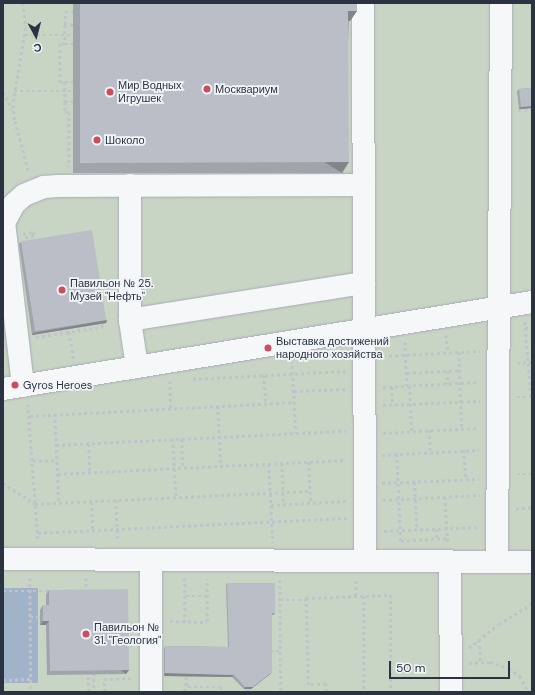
<!DOCTYPE html>
<html>
<head>
<meta charset="utf-8">
<style>
  body { margin:0 }
  #map { position:relative; width:535px; height:695px; overflow:hidden; background:#e3e6ea; font-family:"DM Sans",sans-serif }
  div>[style] { position:absolute }
  [style*='--x'] { left:calc(var(--x)*1px); top:calc(var(--y)*1px); width:calc(var(--w)*1px); rotate:calc(var(--a)*1deg) }
  .green>* { inset:0; background:#c8d4c4; transform-origin:0 0 }
  .water>* { inset:0; background:#a0b3c9; transform-origin:0 0 }
  .path>* { height:2.5px; margin-top:-1.25px; transform-origin:0; background:repeating-linear-gradient(90deg,#c0c4c9 0 3px,transparent 0 6px) }
  .roads { filter:drop-shadow(0 0 1px #a8adb4) drop-shadow(0 0 1px #a8adb4) }
  .minor>* { height:22px; margin:-11px; padding:0 11px; transform-origin:11px; border-radius:11px; background:#f5f7f9 }
  .wall>* { inset:0; background:#a0a4ab }
  .shaded-wall>* { inset:0; background:#82868b; transform-origin:0 0 }
  .building>* { inset:0; background:#babfc7; transform-origin:0 0 }
  .dots>* { width:11px; height:11px; translate:-50% -50%; box-sizing:border-box; border:2px solid #f2f5f8; border-radius:50% }
  span { translate:-50% -50%; white-space:nowrap; text-align:center; line-height:1.15; -webkit-text-stroke:3.5px #f2f5f8; paint-order:stroke }
  .poi-label { font-size:11px; color:#2b3342 }
  .left { translate:0 -50%; text-align:left }
  .frame { position:absolute; inset:0; border:4px solid #2b3342; pointer-events:none }
  .north { position:absolute; left:16px; top:16px; width:40px; height:40px; -webkit-text-stroke:3px #f2f5f8; paint-order:stroke; rotate:173deg; font-size:11px; font-weight:700; line-height:16px; text-align:center; color:#2b3342 }
  .north::after { content:''; display:block; margin:auto; width:14px; height:18px; background:#2b3342; clip-path:polygon(50% 0,100% 100%,50% 72%,0 100%) }
  .scale { position:absolute; left:389px; top:661px; width:121px; height:18px; box-sizing:border-box; border:2px solid #2b3342; border-top:0; padding-left:5px; font-size:12px; line-height:14px; white-space:nowrap; color:#2b3342; -webkit-text-stroke:3px #f2f5f8; paint-order:stroke }
</style>
</head>
<body>
<div id="map">
  <div class="green">
    <div style="left:3px;top:3px;width:529px;height:689px"></div>
  </div>
  <div class="water">
    <div style="left:3px;top:588px;width:35px;height:95px"></div>
  </div>
  <div class="path">
    <div style="--x:23;--y:3;--w:25;--a:83"></div>
    <div style="--x:26;--y:28;--w:78;--a:99.6"></div>
    <div style="--x:13;--y:105;--w:16;--a:83"></div>
    <div style="--x:15;--y:121;--w:54;--a:74.9"></div>
    <div style="--x:65;--y:25;--w:13;--a:-90"></div>
    <div style="--x:65;--y:12;--w:8;--a:0"></div>
    <div style="--x:73;--y:25;--w:8;--a:180"></div>
    <div style="--x:65;--y:25;--w:19;--a:90"></div>
    <div style="--x:65;--y:44;--w:5;--a:180"></div>
    <div style="--x:60;--y:44;--w:38;--a:90"></div>
    <div style="--x:60;--y:82;--w:5;--a:0"></div>
    <div style="--x:65;--y:82;--w:20;--a:90"></div>
    <div style="--x:65;--y:102;--w:8;--a:0"></div>
    <div style="--x:25;--y:35;--w:48;--a:0"></div>
    <div style="--x:65;--y:44;--w:8;--a:0"></div>
    <div style="--x:65;--y:82;--w:8;--a:0"></div>
    <div style="--x:14;--y:91;--w:59;--a:0"></div>
    <div style="--x:3;--y:92;--w:19;--a:62"></div>
    <div style="--x:65;--y:102;--w:10;--a:90"></div>
    <div style="--x:65;--y:112;--w:6;--a:0"></div>
    <div style="--x:518;--y:110;--w:14;--a:-4"></div>
    <div style="--x:69;--y:112;--w:55;--a:90"></div>
    <div style="--x:23;--y:234;--w:11;--a:-10"></div>
    <div style="--x:34;--y:232;--w:4;--a:90"></div>
    <div style="--x:34;--y:236;--w:10;--a:169"></div>
    <div style="--x:525;--y:322;--w:75;--a:85.4"></div>
    <div style="--x:68;--y:326;--w:34;--a:80"></div>
    <div style="--x:525;--y:328;--w:7;--a:-8"></div>
    <div style="--x:446;--y:335;--w:17;--a:83"></div>
    <div style="--x:36;--y:337;--w:67;--a:-8.6"></div>
    <div style="--x:102;--y:327;--w:6;--a:-99"></div>
    <div style="--x:405;--y:342;--w:44;--a:87.4"></div>
    <div style="--x:459;--y:352;--w:77;--a:87.8"></div>
    <div style="--x:383;--y:356;--w:97;--a:-3"></div>
    <div style="--x:292;--y:360;--w:73;--a:86.9"></div>
    <div style="--x:517;--y:363;--w:15;--a:-4"></div>
    <div style="--x:448;--y:371;--w:13;--a:90"></div>
    <div style="--x:407;--y:373;--w:53;--a:-3.2"></div>
    <div style="--x:264;--y:375;--w:29;--a:86"></div>
    <div style="--x:193;--y:379;--w:153;--a:-3"></div>
    <div style="--x:170;--y:381;--w:27;--a:88"></div>
    <div style="--x:410;--y:386;--w:45;--a:87.5"></div>
    <div style="--x:383;--y:387;--w:96;--a:-3"></div>
    <div style="--x:392;--y:387;--w:18;--a:87"></div>
    <div style="--x:294;--y:391;--w:52;--a:-2.2"></div>
    <div style="--x:517;--y:397;--w:15;--a:0"></div>
    <div style="--x:28;--y:404;--w:136;--a:85.8"></div>
    <div style="--x:383;--y:405;--w:97;--a:-2.4"></div>
    <div style="--x:218;--y:406;--w:60;--a:87.1"></div>
    <div style="--x:55;--y:414;--w:89;--a:87.4"></div>
    <div style="--x:30;--y:416;--w:265;--a:-3"></div>
    <div style="--x:430;--y:430;--w:22;--a:90"></div>
    <div style="--x:383;--y:433;--w:96;--a:-3"></div>
    <div style="--x:173;--y:439;--w:58;--a:87"></div>
    <div style="--x:182;--y:439;--w:29;--a:88"></div>
    <div style="--x:89;--y:444;--w:29;--a:88"></div>
    <div style="--x:56;--y:445;--w:290;--a:-2.8"></div>
    <div style="--x:464;--y:450;--w:29;--a:86"></div>
    <div style="--x:397;--y:454;--w:89;--a:87.4"></div>
    <div style="--x:382;--y:455;--w:97;--a:-3"></div>
    <div style="--x:33;--y:461;--w:24;--a:-2"></div>
    <div style="--x:309;--y:462;--w:41;--a:87.2"></div>
    <div style="--x:282;--y:463;--w:42;--a:87.3"></div>
    <div style="--x:269;--y:464;--w:79;--a:87.1"></div>
    <div style="--x:58;--y:474;--w:288;--a:-2.8"></div>
    <div style="--x:517;--y:474;--w:15;--a:0"></div>
    <div style="--x:415;--y:482;--w:48;--a:87.6"></div>
    <div style="--x:3;--y:483;--w:38;--a:33"></div>
    <div style="--x:35;--y:504;--w:275;--a:-2.7"></div>
    <div style="--x:382;--y:483;--w:97;--a:-2.4"></div>
    <div style="--x:445;--y:497;--w:47;--a:86.3"></div>
    <div style="--x:116;--y:500;--w:42;--a:87.3"></div>
    <div style="--x:383;--y:500;--w:97;--a:-3"></div>
    <div style="--x:92;--y:502;--w:28;--a:88"></div>
    <div style="--x:271;--y:505;--w:75;--a:-3.1"></div>
    <div style="--x:516;--y:509;--w:16;--a:-7"></div>
    <div style="--x:437;--y:529;--w:9;--a:90"></div>
    <div style="--x:384;--y:531;--w:95;--a:-2.4"></div>
    <div style="--x:38;--y:533;--w:309;--a:-2.8"></div>
    <div style="--x:401;--y:541;--w:46;--a:-3.7"></div>
    <div style="--x:30;--y:578;--w:114;--a:89.5"></div>
    <div style="--x:86;--y:578;--w:13;--a:90"></div>
    <div style="--x:185;--y:578;--w:44;--a:90"></div>
    <div style="--x:280;--y:580;--w:112;--a:89.5"></div>
    <div style="--x:3;--y:591;--w:48;--a:0"></div>
    <div style="--x:186;--y:596;--w:20;--a:0"></div>
    <div style="--x:355;--y:596;--w:17;--a:-87"></div>
    <div style="--x:364;--y:596;--w:96;--a:90"></div>
    <div style="--x:280;--y:600;--w:27;--a:0"></div>
    <div style="--x:30;--y:617;--w:13;--a:0"></div>
    <div style="--x:170;--y:621;--w:37;--a:2"></div>
    <div style="--x:207;--y:622;--w:43;--a:-90"></div>
    <div style="--x:479;--y:640;--w:21;--a:85"></div>
    <div style="--x:469;--y:648;--w:38;--a:-39"></div>
    <div style="--x:499;--y:624;--w:39;--a:-32"></div>
    <div style="--x:270;--y:651;--w:10;--a:0"></div>
    <div style="--x:469;--y:663;--w:21;--a:-3"></div>
    <div style="--x:490;--y:662;--w:20;--a:18"></div>
    <div style="--x:509;--y:668;--w:14;--a:36"></div>
    <div style="--x:520;--y:676;--w:18;--a:61"></div>
    <div style="--x:94;--y:673;--w:19;--a:90"></div>
    <div style="--x:186;--y:677;--w:10;--a:79"></div>
    <div style="--x:188;--y:687;--w:33;--a:0"></div>
    <div style="--x:221;--y:687;--w:5;--a:90"></div>
    <div style="--x:3;--y:680;--w:28;--a:-2"></div>
    <div style="--x:248;--y:689;--w:3;--a:90"></div>
    <div style="--x:88;--y:692;--w:19;--a:-90"></div>
    <div style="--x:104;--y:692;--w:13;--a:-90"></div>
    <div style="--x:104;--y:679;--w:28;--a:-2"></div>
    <div style="--x:184;--y:692;--w:13;--a:-81"></div>
    <div style="--x:326;--y:692;--w:8;--a:-90"></div>
    <div style="--x:326;--y:684;--w:18;--a:177"></div>
    <div style="--x:308;--y:685;--w:87;--a:-91.3"></div>
    <div style="--x:306;--y:598;--w:85;--a:-2"></div>
    <div style="--x:391;--y:595;--w:97;--a:90"></div>
  </div>
  <div class="roads">
    <div class="minor">
      <div style="--x:363;--y:3;--w:558;--a:89.79"></div>
      <div style="--x:130;--y:320;--w:135;--a:-90"></div>
      <div style="--x:137;--y:367;--w:48;--a:-98.5"></div>
      <div style="--x:130;--y:320;--w:237;--a:-9"></div>
      <div style="--x:23;--y:386;--w:164;--a:-96.6"></div>
      <div style="--x:4;--y:223;--w:21;--a:-62"></div>
      <div style="--x:14;--y:204;--w:13;--a:-42"></div>
      <div style="--x:24;--y:195;--w:22;--a:-22"></div>
      <div style="--x:44;--y:187;--w:14;--a:-4"></div>
      <div style="--x:58;--y:186;--w:305;--a:-0.2"></div>
      <div style="--x:3;--y:389;--w:536;--a:-9.34"></div>
      <div style="--x:3;--y:559;--w:529;--a:0.32"></div>
      <div style="--x:450;--y:562;--w:130;--a:89.6"></div>
      <div style="--x:497;--y:562;--w:559;--a:-89.59"></div>
      <div style="--x:151;--y:692;--w:132;--a:-90"></div>
    </div>
  </div>
  <div class="wall">
    <div style="clip-path:polygon(73px 3px,357px 3px,357px 11px,350px 21px,349px 21px,342px 173px,73px 173px)"></div>
    <div style="clip-path:polygon(532px 88px,532px 108px,519px 109px,517px 91px,519px 89px)"></div>
    <div style="clip-path:polygon(21px 242px,107px 320px,106px 323px,32px 335px,19px 244px)"></div>
    <div style="clip-path:polygon(227px 583px,275px 613px,274px 615px,272px 615px,270px 674px,251px 689px,244px 689px,232px 677px,164px 676px,164px 649px,165px 646px,228px 647px,226px 585px)"></div>
    <div style="clip-path:polygon(49px 590px,129px 670px,126px 674px,47px 675px,46px 625px,40px 625px,40px 610px,43px 605px,46px 605px,46px 594px)"></div>
  </div>
  <div class="shaded-wall">
    <div style="clip-path:polygon(348px 11px,357px 11px,350px 21px,341px 21px)"></div>
    <div style="clip-path:polygon(532px 106px,532px 108px,519px 109px,521px 107px)"></div>
    <div style="left:349px;top:162px;width:13px;height:269px;rotate:122deg"></div>
    <div style="clip-path:polygon(107px 320px,106px 323px,32px 335px,33px 333px)"></div>
    <div style="clip-path:polygon(43px 621px,49px 621px,46px 625px,40px 625px)"></div>
    <div style="left:129px;top:670px;width:5px;height:79px;rotate:127deg"></div>
    <div style="clip-path:polygon(272px 672px,270px 674px,251px 689px,244px 689px,245px 687px)"></div>
    <div style="clip-path:polygon(165px 673px,234px 675px,232px 677px,164px 676px)"></div>
  </div>
  <div class="building">
    <div style="clip-path:polygon(80px 3px,357px 3px,357px 11px,348px 11px,349px 162px,80px 163px)"></div>
    <div style="clip-path:polygon(532px 88px,532px 106px,521px 107px,519px 89px)"></div>
    <div style="left:92px;top:230px;width:91px;height:72px;rotate:81deg"></div>
    <div style="clip-path:polygon(227px 583px,275px 583px,275px 613px,272px 613px,272px 672px,253px 687px,245px 687px,234px 675px,165px 673px,165px 646px,229px 647px)"></div>
    <div style="clip-path:polygon(128px 589px,129px 670px,50px 671px,49px 621px,43px 621px,43px 605px,49px 605px,49px 590px)"></div>
  </div>
  <div class="dots">
    <div style="left:207px;top:89px;background:#c94e5f"></div>
    <div style="left:110px;top:92px;background:#c94e5f"></div>
    <div style="left:97px;top:140px;background:#c94e5f"></div>
    <div style="left:62px;top:290px;background:#c94e5f"></div>
    <div style="left:268px;top:348px;background:#c94e5f"></div>
    <div style="left:15px;top:385px;background:#c94e5f"></div>
    <div style="left:86px;top:634px;background:#c94e5f"></div>
  </div>
  <div class="poi-label">
    <span class="left" style="left:118px;top:92px">Мир Водных<br>Игрушек</span>
    <span class="left" style="left:215px;top:89px">Москвариум</span>
    <span class="left" style="left:105px;top:140px">Шоколо</span>
    <span class="left" style="left:70px;top:290px">Павильон № 25.<br>Музей "Нефть"</span>
    <span class="left" style="left:276px;top:348px">Выставка достижений<br>народного хозяйства</span>
    <span class="left" style="left:23px;top:385px">Gyros Heroes</span>
    <span class="left" style="left:94px;top:634px">Павильон №<br>31. "Геология"</span>
  </div>
  <div class="frame"></div>
  <div class="north">С</div>
  <div class="scale">50 m</div>
</div>
</body>
</html>
